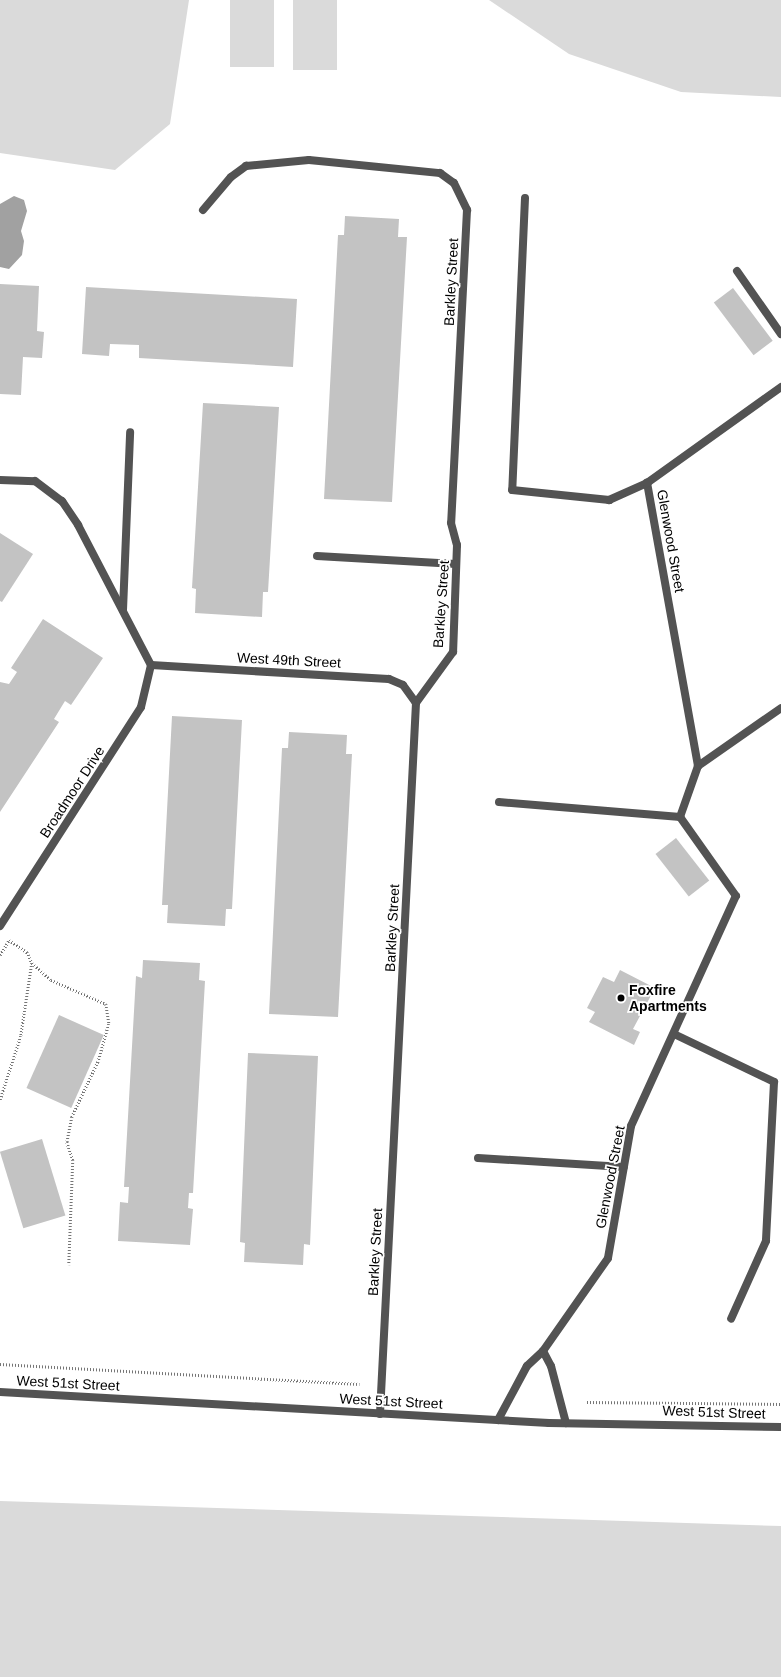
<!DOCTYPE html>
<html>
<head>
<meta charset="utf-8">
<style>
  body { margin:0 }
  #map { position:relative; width:781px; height:1677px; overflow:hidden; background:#fff; font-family:Helvetica,sans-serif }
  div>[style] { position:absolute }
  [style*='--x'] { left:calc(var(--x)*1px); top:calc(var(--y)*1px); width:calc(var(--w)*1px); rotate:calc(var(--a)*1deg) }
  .green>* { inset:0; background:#dadada; transform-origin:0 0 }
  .water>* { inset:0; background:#a1a1a1 }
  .building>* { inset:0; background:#c3c3c3; transform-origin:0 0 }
  .path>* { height:2.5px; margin-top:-1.25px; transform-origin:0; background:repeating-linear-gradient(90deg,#757575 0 1px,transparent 0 3px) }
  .lane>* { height:8px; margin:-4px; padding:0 4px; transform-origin:4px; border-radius:4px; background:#535353 }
  .street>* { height:8px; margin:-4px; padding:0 4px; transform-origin:4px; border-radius:4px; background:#535353 }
  .dots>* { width:11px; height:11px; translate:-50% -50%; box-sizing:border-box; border:2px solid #fff; border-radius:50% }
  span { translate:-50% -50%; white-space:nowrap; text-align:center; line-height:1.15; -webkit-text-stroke:3.5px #fff; paint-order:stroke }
  .street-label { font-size:14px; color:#000 }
  .poi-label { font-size:14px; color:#000; font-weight:700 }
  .left { translate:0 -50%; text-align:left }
</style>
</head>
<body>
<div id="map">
  <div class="green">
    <div style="clip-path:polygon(0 0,189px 0,170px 124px,115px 170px,0 153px)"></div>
    <div style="left:230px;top:0;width:44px;height:67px"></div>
    <div style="left:293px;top:0;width:44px;height:70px"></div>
    <div style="clip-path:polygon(489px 0,781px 0,781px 97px,681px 92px,569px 54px)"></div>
    <div style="clip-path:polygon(0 1501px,781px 1526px,781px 1677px,0 1677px)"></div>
  </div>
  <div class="water">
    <div style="clip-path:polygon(14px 196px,24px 200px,27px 211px,21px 231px,24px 241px,22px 255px,9px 269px,0 267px,0 204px)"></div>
  </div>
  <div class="building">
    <div style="clip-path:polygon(345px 216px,399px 219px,398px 237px,407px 237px,392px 502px,324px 499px,338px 235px,344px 235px)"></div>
    <div style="clip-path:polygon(0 284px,39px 286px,37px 331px,44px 332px,42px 358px,23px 357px,21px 395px,0 394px)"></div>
    <div style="clip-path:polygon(86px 287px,297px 299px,293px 367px,139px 358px,139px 345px,110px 344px,109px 356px,82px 354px)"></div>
    <div style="left:733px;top:288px;width:66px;height:24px;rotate:53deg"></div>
    <div style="clip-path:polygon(203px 403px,279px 407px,268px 592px,263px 592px,262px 617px,195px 613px,196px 589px,192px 588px)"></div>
    <div style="clip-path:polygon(0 533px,33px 554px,2px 602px,0 601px)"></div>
    <div style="clip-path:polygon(43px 619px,103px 658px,71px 705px,65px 701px,54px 719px,59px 722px,0 812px,0 682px,9px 684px,17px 672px,11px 668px)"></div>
    <div style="clip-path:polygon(172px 716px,242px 720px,232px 909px,226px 909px,225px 926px,167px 923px,168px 905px,162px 905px)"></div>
    <div style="clip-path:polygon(289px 732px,347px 735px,346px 754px,352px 754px,338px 1017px,269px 1014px,282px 748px,288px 748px)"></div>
    <div style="left:676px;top:838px;width:54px;height:26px;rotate:52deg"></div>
    <div style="clip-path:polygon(143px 960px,200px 963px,199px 980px,205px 981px,193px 1193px,189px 1193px,188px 1208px,193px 1209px,190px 1245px,118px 1241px,120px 1202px,128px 1203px,129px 1187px,124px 1187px,136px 976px,142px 978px)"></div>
    <div style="clip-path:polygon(620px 970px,655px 988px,633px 1029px,640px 1032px,634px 1045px,589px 1022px,595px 1012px,587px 1008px,603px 977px,614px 982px)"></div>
    <div style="left:59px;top:1015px;width:49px;height:80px;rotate:24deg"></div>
    <div style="clip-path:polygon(248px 1053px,318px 1056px,310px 1245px,304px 1244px,303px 1265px,244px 1262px,245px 1243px,240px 1242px)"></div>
    <div style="left:42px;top:1139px;width:80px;height:44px;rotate:73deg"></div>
  </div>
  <div class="path">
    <div style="--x:0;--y:955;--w:17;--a:-59"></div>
    <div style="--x:9;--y:940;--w:22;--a:34"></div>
    <div style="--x:27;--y:952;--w:12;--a:66"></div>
    <div style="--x:32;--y:963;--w:74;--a:98.6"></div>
    <div style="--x:21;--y:1036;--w:68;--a:107.9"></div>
    <div style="--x:32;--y:963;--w:25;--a:42"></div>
    <div style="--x:51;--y:980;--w:60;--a:23.6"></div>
    <div style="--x:106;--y:1004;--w:20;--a:81"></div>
    <div style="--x:109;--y:1024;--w:40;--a:106"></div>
    <div style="--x:98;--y:1062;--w:61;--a:115.3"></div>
    <div style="--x:72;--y:1117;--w:25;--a:101"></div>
    <div style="--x:67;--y:1142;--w:19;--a:72"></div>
    <div style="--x:73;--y:1160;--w:105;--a:92.2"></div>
    <div style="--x:0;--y:1364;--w:360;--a:3.2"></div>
    <div style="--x:587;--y:1402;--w:194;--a:0.6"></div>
  </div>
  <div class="lane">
    <div style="--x:525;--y:198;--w:292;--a:92.5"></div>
    <div style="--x:512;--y:490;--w:98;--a:5.9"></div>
    <div style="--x:609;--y:500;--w:42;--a:-24.1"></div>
    <div style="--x:737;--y:271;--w:77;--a:55.1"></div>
    <div style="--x:499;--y:802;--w:182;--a:4.7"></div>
    <div style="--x:674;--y:1034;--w:111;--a:25.6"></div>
    <div style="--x:774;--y:1082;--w:159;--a:92.9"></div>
    <div style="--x:766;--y:1241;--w:85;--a:114.2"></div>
    <div style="--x:478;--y:1158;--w:146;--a:3.5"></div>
  </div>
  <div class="street">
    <div style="--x:203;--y:210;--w:43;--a:-49.7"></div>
    <div style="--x:231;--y:177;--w:19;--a:-36"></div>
    <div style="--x:246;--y:166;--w:63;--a:-5.4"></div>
    <div style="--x:309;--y:160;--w:132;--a:5.7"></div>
    <div style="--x:440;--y:173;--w:17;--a:36"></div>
    <div style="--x:454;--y:183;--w:30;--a:64"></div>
    <div style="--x:467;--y:210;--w:313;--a:92.9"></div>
    <div style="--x:451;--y:523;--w:23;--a:75"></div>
    <div style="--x:457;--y:545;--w:107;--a:92.1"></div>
    <div style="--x:453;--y:652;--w:63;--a:126"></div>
    <div style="--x:416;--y:703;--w:712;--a:92.9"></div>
    <div style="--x:0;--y:480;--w:35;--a:2"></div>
    <div style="--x:35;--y:481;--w:34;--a:37"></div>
    <div style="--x:62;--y:501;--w:29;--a:56"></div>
    <div style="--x:78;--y:525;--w:158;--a:62.5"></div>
    <div style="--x:317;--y:556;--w:139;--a:3.3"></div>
    <div style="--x:123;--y:610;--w:178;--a:-87.7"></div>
    <div style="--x:151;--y:665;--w:238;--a:3.4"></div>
    <div style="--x:389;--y:679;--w:15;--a:23"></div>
    <div style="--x:403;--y:685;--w:22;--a:54"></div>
    <div style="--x:698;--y:766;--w:101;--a:-34.9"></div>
    <div style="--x:0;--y:926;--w:260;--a:-57.2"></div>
    <div style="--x:141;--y:707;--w:43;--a:-76.6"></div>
    <div style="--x:543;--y:1351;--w:17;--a:62"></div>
    <div style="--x:551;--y:1366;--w:59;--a:75.3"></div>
    <div style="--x:0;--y:1392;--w:550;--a:3.23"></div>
    <div style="--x:549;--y:1423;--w:232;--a:1"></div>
    <div style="--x:498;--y:1420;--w:61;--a:-61.8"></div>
    <div style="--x:527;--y:1366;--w:22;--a:-43"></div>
    <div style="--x:543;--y:1351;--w:113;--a:-55"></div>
    <div style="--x:608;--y:1258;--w:134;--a:-80.1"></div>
    <div style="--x:631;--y:1126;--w:253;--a:-65.5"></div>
    <div style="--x:736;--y:896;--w:97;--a:-125.3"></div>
    <div style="--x:680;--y:817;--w:54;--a:-70.6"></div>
    <div style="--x:698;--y:766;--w:288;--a:-100.2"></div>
    <div style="--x:647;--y:483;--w:165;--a:-35.6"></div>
  </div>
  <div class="dots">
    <div style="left:621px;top:998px;background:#000"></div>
  </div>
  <div class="street-label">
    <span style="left:451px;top:282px;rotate:-87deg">Barkley Street</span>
    <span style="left:671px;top:541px;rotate:80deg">Glenwood Street</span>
    <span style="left:441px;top:604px;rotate:-86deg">Barkley Street</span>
    <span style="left:289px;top:660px;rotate:3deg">West 49th Street</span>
    <span style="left:72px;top:792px;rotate:-57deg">Broadmoor Drive</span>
    <span style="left:392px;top:928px;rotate:-87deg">Barkley Street</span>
    <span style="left:610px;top:1177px;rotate:-79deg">Glenwood Street</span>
    <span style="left:375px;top:1252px;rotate:-87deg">Barkley Street</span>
    <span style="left:68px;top:1383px;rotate:3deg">West 51st Street</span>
    <span style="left:391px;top:1401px;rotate:3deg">West 51st Street</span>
    <span style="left:714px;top:1412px;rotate:2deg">West 51st Street</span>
  </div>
  <div class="poi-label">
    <span class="left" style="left:629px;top:998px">Foxfire<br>Apartments</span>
  </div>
</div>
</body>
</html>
